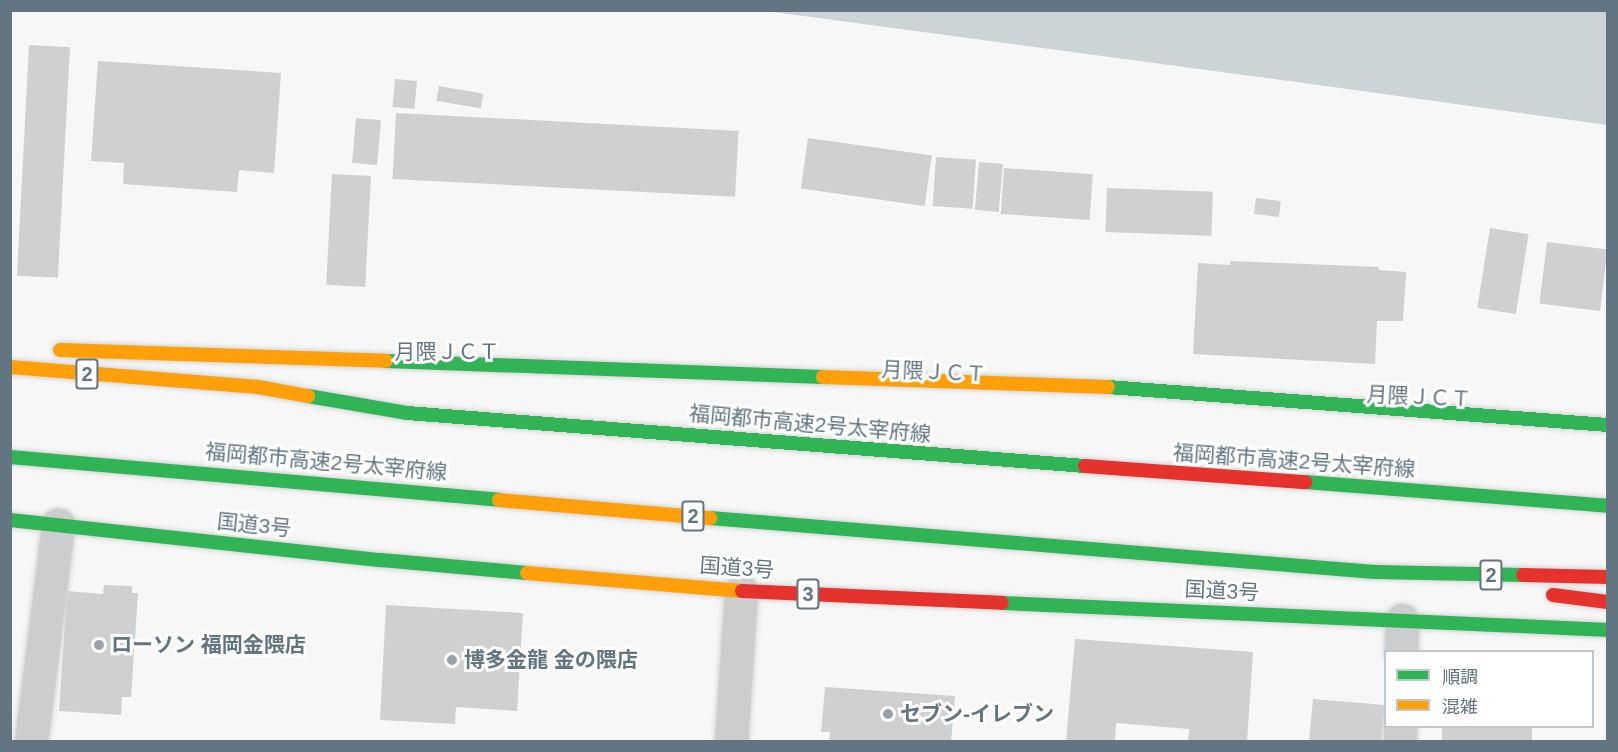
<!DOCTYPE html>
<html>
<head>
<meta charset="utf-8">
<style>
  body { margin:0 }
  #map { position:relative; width:1618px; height:752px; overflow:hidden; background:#f7f7f7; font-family:Helvetica,"Noto Sans JP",sans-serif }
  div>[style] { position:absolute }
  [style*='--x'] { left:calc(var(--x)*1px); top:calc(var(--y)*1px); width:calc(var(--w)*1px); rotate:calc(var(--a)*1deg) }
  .water>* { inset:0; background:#ccd4d7 }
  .building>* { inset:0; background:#ced0d1; transform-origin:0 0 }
  .roads { filter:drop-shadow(0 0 2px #d3d4d4) drop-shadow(0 0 2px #d3d4d4) }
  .street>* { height:33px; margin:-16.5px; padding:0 16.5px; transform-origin:16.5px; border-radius:16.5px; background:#cccdce }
  .fast>* { height:14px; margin:-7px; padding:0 7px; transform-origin:7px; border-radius:7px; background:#30b455 }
  .slow>* { height:14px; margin:-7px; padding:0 7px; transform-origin:7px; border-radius:7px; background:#ff9f0a }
  .jam>* { height:14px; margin:-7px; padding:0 7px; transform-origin:7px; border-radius:7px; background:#e5322d }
  .dots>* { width:16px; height:16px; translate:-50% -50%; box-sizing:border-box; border:3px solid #fff; border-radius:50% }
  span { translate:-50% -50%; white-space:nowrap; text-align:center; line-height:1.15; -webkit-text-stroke:6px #fff; paint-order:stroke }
  .shield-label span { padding:2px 4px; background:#fff; border:2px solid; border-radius:4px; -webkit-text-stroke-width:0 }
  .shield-label { font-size:20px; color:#637581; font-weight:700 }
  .street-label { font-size:21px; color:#637581 }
  .poi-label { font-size:21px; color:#637581; font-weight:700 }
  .left { translate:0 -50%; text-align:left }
  .frame { position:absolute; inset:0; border:12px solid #637581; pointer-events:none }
  .legend { position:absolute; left:1384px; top:650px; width:210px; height:78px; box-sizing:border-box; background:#fff; border:2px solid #c1c8cd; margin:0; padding:8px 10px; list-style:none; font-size:18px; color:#637581 }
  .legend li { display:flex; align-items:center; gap:12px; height:30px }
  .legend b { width:30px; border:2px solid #c1c8cd }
</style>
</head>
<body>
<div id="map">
  <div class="water">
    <div style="clip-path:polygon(766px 11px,1607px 11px,1607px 125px,1297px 82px)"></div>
  </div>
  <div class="building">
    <div style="left:29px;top:45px;width:41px;height:231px;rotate:3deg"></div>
    <div style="clip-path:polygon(98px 61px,281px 73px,274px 173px,239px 170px,237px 192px,123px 184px,124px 163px,91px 161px)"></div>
    <div style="left:395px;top:79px;width:22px;height:28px;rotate:5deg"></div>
    <div style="left:439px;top:86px;width:45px;height:15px;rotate:10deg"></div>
    <div style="left:396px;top:113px;width:343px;height:66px;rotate:3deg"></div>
    <div style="left:356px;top:118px;width:25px;height:45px;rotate:5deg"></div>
    <div style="left:808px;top:138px;width:125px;height:51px;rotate:8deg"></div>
    <div style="left:936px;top:157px;width:40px;height:49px;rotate:4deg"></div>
    <div style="left:979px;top:162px;width:24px;height:48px;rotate:5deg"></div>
    <div style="left:1004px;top:168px;width:89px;height:46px;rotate:4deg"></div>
    <div style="left:332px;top:174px;width:39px;height:111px;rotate:3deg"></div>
    <div style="left:1107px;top:188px;width:106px;height:44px;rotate:2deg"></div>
    <div style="left:1256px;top:198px;width:25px;height:16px;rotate:7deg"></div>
    <div style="left:1490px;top:228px;width:39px;height:81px;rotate:9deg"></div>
    <div style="left:1547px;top:242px;width:61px;height:62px;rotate:7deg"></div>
    <div style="clip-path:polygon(1230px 261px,1379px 267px,1379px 270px,1406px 272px,1403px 321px,1377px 321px,1375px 364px,1193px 354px,1198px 263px,1230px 265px)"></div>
    <div style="clip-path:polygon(104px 585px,132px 586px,132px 593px,138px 593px,131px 697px,122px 697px,121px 715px,59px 711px,67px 591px,103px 594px)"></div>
    <div style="clip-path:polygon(386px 605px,523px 613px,517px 711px,456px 707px,455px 724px,380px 720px)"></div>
    <div style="clip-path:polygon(1075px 639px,1253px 652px,1247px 742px,1188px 742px,1189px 729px,1116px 723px,1115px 742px,1066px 742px)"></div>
    <div style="clip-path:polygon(825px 687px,955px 696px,951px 742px,829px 742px,830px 732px,821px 732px)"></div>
    <div style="clip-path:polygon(1313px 699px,1385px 705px,1381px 742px,1309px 742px)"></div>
    <div style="left:1442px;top:726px;width:90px;height:16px"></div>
  </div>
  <div class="roads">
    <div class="street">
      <div style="--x:1401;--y:652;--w:32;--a:-88"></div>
      <div style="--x:31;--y:742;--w:219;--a:-82.9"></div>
      <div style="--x:731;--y:742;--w:151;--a:-86.2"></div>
      <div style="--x:1400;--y:742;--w:16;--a:-90"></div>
    </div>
    <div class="fast">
      <div style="--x:386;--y:361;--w:437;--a:2.1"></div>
      <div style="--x:1108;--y:387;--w:501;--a:4.35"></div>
      <div style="--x:308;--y:396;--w:100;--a:9.7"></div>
      <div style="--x:407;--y:413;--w:680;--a:4.47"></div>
      <div style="--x:10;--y:457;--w:491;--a:5"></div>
      <div style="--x:1305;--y:482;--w:304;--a:4.5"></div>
      <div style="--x:710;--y:518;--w:667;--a:4.64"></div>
      <div style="--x:1375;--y:572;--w:148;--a:1.2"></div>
      <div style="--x:10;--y:520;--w:373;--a:6.2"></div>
      <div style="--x:381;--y:560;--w:147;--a:5.1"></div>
      <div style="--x:1002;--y:603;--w:607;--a:2.55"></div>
    </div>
    <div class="slow">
      <div style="--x:60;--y:350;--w:326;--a:1.9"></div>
      <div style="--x:10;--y:367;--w:249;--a:4.6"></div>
      <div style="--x:258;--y:387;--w:51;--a:10.2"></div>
      <div style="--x:823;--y:377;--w:285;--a:2"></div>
      <div style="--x:499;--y:500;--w:212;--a:4.9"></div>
      <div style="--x:527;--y:573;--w:216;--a:4.8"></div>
    </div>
    <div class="jam">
      <div style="--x:1085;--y:466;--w:221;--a:4.2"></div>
      <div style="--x:1523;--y:575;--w:85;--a:1.3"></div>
      <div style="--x:742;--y:591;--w:260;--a:2.6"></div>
      <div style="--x:1553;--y:595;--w:55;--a:7.3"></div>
    </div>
  </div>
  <div class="dots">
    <div style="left:99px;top:645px;background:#97a2aa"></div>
    <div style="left:452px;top:660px;background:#97a2aa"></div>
    <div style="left:888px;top:714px;background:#97a2aa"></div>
  </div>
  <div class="shield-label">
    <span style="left:87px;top:374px">2</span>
    <span style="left:693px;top:516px">2</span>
    <span style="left:1491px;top:575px">2</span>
    <span style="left:808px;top:594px">3</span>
  </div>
  <div class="street-label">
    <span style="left:447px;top:352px">月隈ＪＣＴ</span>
    <span style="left:934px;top:372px;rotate:3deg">月隈ＪＣＴ</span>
    <span style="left:1419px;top:397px;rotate:3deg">月隈ＪＣＴ</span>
    <span style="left:810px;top:424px;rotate:5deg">福岡都市高速2号太宰府線</span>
    <span style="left:1294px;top:461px;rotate:4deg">福岡都市高速2号太宰府線</span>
    <span style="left:326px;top:462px;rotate:5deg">福岡都市高速2号太宰府線</span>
    <span style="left:254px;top:525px;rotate:6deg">国道3号</span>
    <span style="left:737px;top:568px;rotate:4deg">国道3号</span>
    <span style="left:1222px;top:591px;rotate:3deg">国道3号</span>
  </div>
  <div class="poi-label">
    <span class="left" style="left:111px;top:645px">ローソン 福岡金隈店</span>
    <span class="left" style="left:464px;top:660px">博多金龍 金の隈店</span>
    <span class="left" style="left:900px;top:714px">セブン-イレブン</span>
  </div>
  <div class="frame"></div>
  <ul class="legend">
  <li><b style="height:8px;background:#30b455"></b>順調</li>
  <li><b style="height:8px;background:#ff9f0a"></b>混雑</li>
  </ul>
</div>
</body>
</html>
